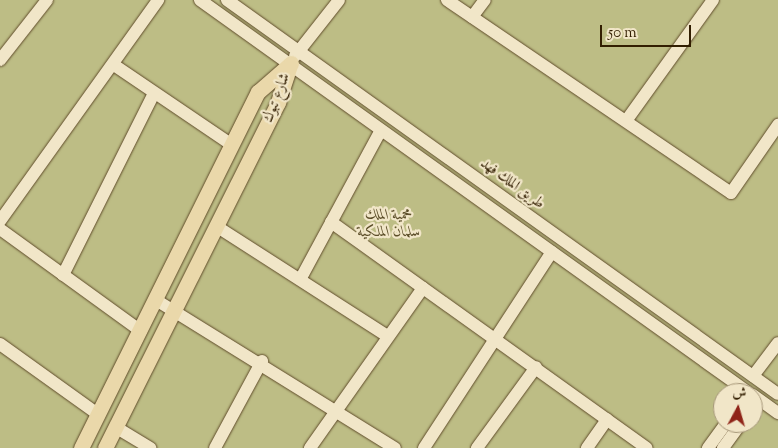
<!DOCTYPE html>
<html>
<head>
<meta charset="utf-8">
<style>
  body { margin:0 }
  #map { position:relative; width:778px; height:448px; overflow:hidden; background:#ead8aa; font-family:"Sorts Mill Goudy",Amiri,serif }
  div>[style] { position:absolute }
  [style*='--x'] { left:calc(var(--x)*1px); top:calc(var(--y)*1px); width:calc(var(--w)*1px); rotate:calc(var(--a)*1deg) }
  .green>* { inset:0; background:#bdbd85 }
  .roads { filter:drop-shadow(0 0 1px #604c2b) drop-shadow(0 0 1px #604c2b) }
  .minor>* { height:12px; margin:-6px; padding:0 6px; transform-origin:6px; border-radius:6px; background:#f1e6c8 }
  .major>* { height:15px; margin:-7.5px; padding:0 7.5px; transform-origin:7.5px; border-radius:7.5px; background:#ead8aa }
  span { translate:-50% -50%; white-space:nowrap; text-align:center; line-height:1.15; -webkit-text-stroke:4.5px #f1e6c8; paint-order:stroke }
  .street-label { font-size:15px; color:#321e01 }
  .park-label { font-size:15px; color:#5c4e29; font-style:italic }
  .north { position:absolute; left:713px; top:383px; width:50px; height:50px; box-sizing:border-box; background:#f1e6c8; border:1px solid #a59678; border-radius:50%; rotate:6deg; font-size:14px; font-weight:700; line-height:20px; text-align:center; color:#321e01 }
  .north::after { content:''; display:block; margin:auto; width:18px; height:22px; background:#8f2418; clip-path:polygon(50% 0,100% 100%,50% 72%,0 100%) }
  .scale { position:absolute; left:600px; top:25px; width:91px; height:22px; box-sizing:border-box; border:2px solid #321e01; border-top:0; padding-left:6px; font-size:15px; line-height:18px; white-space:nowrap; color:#321e01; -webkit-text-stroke:4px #f1e6c8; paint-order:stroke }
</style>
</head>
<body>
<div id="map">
  <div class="green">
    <div style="clip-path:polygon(evenodd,0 0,778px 0,778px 448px,0 448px,0 0,723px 393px,753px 393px,753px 423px,723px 423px,723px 393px)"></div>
  </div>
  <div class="roads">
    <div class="minor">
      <div style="--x:200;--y:0;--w:675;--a:35.6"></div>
      <div style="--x:227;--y:0;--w:677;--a:35.57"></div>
      <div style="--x:447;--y:0;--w:343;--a:34.2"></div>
      <div style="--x:731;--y:193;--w:83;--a:-55.3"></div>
      <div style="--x:472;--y:17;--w:21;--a:-53"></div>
      <div style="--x:295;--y:56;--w:71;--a:-51.8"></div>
      <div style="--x:0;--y:60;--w:76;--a:-51.9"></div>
      <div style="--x:114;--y:65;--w:143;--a:34.1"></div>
      <div style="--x:626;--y:121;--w:149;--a:-54.3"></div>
      <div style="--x:0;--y:221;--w:272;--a:-54.4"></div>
      <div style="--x:331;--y:222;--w:388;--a:35.6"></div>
      <div style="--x:216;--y:226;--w:202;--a:32.7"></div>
      <div style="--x:0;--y:229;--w:174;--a:35.9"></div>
      <div style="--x:63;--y:275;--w:203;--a:-63.4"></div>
      <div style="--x:301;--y:278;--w:168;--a:-61.6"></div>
      <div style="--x:156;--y:300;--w:281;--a:31.8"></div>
      <div style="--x:0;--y:344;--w:122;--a:35.6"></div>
      <div style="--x:753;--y:376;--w:41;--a:-52.9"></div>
      <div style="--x:753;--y:395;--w:31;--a:36"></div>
      <div style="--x:117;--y:428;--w:39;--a:31"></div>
      <div style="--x:215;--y:448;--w:99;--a:-61.6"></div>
      <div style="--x:310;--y:448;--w:196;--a:-54.8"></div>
      <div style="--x:424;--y:448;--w:234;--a:-56.9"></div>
      <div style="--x:477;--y:448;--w:100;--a:-53.9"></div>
      <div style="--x:587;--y:448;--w:35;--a:-55"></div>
      <div style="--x:708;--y:448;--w:31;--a:-54"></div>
      <div style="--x:723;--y:448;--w:31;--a:-54"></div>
    </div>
    <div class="major">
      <div style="--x:81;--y:448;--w:398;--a:-63.6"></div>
      <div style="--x:258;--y:92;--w:44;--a:-41.3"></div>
      <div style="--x:105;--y:448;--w:387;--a:-63.4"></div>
      <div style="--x:278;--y:102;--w:40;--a:-72"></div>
    </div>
  </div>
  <div class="street-label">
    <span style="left:277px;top:98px;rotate:-69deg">شارع تبوك</span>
    <span style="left:512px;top:184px;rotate:36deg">طريق الملك فهد</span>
  </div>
  <div class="park-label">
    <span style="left:389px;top:224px">محمية الملك<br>سلمان الملكية</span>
  </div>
  <div class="north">ش</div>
  <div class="scale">50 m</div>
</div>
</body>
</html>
